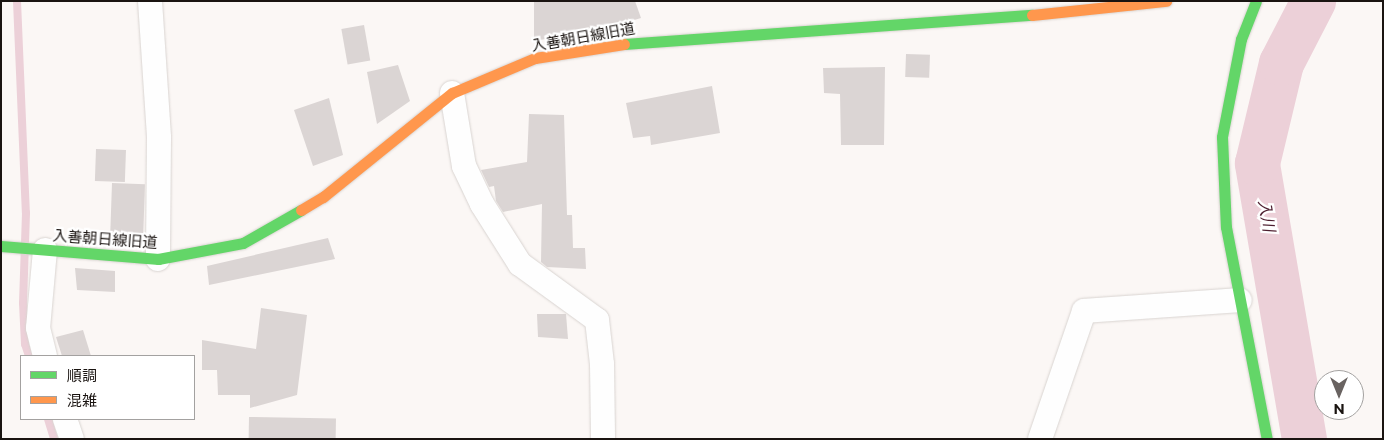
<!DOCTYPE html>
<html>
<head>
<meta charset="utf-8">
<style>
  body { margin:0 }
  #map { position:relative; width:1384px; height:440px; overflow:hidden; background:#fbf7f5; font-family:Montserrat,"Noto Sans JP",sans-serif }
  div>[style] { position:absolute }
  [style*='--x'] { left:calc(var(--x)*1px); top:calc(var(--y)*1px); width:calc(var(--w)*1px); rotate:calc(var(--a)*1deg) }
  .stream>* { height:8px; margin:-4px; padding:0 4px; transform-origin:4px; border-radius:4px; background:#ecd0d8 }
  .river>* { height:45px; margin:-22.5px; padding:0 22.5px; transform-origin:22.5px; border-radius:22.5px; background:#ecd0d8 }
  .building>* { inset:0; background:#dbd5d4; transform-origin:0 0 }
  .roads { filter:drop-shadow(0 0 1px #d9d4d1) drop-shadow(0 0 1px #d9d4d1) }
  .street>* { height:24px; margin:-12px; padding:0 12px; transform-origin:12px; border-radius:12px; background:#fefefe }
  .fast>* { height:11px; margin:-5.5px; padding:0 5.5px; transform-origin:5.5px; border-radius:5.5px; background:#63d668 }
  .slow>* { height:11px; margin:-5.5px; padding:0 5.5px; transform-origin:5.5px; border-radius:5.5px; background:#ff974d }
  span { translate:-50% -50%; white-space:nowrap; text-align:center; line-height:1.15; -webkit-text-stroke:4.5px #fff; paint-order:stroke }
  .street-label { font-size:15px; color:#1a1411 }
  .water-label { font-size:16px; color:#4d1e2f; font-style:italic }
  .frame { position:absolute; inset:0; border:2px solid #1a1411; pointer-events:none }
  .legend { position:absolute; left:20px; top:355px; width:175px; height:65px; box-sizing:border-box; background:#fff; border:1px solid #a3a1a0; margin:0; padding:6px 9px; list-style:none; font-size:15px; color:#1a1411 }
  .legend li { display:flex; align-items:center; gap:10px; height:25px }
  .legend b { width:25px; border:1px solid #a3a1a0 }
  .north { position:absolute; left:1314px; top:370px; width:50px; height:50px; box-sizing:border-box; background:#fff; border:1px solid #a3a1a0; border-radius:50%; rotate:180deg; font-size:14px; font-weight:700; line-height:20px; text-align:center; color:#1a1411 }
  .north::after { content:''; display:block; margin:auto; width:18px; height:22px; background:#696361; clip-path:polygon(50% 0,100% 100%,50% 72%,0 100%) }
</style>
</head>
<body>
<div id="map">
  <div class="stream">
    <div style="--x:17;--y:1;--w:212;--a:87.6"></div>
    <div style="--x:26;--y:213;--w:90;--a:91.9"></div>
    <div style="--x:23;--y:303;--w:41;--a:87.2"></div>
    <div style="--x:25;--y:344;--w:13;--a:72"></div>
    <div style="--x:48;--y:419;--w:21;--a:73"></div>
  </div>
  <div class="river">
    <div style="--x:1304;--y:439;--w:280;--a:-99.7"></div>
    <div style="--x:1257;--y:163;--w:103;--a:-76.5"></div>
    <div style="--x:1281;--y:63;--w:70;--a:-62.7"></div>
  </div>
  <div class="building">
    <div style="clip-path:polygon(534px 1px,635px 1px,641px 18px,604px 29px,534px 41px)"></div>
    <div style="left:364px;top:25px;width:36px;height:23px;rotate:80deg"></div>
    <div style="left:906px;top:54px;width:24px;height:23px;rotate:2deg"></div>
    <div style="clip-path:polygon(398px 65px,410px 101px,377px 124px,367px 72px)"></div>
    <div style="clip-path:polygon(885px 67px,884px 145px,841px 145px,840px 94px,824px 93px,823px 68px)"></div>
    <div style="clip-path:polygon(712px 86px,720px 133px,651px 145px,650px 136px,633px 138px,626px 103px)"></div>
    <div style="clip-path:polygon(329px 98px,343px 155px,313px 166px,294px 110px)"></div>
    <div style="clip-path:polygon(529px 114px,564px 115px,567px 215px,572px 215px,573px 248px,585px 248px,586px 269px,547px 267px,541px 262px,542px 204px,503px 212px,496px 201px,494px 186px,489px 187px,481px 170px,527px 162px)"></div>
    <div style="left:96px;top:149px;width:30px;height:32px;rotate:2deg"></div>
    <div style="left:112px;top:183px;width:33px;height:51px;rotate:2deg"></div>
    <div style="clip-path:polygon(328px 238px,335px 259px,209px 285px,207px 266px)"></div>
    <div style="clip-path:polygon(75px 268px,115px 271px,115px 292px,77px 290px)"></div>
    <div style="clip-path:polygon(261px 308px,307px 315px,297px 395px,250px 408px,250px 395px,218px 395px,217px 370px,202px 370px,202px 340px,256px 349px)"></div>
    <div style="clip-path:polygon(537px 314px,566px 314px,568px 339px,538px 337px)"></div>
    <div style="clip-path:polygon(83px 330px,91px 356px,62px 356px,56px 337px)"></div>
    <div style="left:249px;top:417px;width:87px;height:22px;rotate:1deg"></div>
  </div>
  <div class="roads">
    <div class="street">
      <div style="--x:150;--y:1;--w:137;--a:86.2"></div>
      <div style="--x:159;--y:138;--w:121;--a:90.5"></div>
      <div style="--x:452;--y:93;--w:74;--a:80.7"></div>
      <div style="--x:464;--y:166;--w:42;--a:64.7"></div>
      <div style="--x:482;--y:204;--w:71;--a:57.7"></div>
      <div style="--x:520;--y:264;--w:95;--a:36"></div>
      <div style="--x:597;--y:320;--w:44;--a:83.5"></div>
      <div style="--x:602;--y:364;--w:75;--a:89.2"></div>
      <div style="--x:45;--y:250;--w:78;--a:95.1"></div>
      <div style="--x:38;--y:328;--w:29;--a:76"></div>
      <div style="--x:65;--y:419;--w:21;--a:71"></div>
      <div style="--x:1040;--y:439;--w:135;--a:-71"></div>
      <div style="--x:1084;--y:311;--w:156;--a:-4"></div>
    </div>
    <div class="fast">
      <div style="--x:1256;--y:1;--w:41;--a:111.5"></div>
      <div style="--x:1241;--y:39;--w:100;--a:101"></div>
      <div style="--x:1222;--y:137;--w:90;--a:87.5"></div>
      <div style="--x:1226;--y:227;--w:216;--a:79.1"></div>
      <div style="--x:624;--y:44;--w:409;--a:-4.1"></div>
      <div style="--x:1;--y:246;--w:158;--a:4.7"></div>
      <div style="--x:158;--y:259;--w:86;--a:-10.7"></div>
      <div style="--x:243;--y:243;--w:67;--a:-29.6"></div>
    </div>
    <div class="slow">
      <div style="--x:1032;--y:15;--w:135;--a:-6"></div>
      <div style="--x:301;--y:210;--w:26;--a:-31"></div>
      <div style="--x:323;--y:197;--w:166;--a:-38.9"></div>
      <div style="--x:452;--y:93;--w:90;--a:-22.9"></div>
      <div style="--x:535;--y:58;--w:90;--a:-8.9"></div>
    </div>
  </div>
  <div class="street-label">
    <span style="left:583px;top:37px;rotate:-10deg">入善朝日線旧道</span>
    <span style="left:105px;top:239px;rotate:4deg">入善朝日線旧道</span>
  </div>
  <div class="water-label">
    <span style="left:1266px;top:216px;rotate:80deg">入川</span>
  </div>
  <div class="frame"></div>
  <ul class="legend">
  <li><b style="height:6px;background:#63d668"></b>順調</li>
  <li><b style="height:6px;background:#ff974d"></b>混雑</li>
  </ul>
  <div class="north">N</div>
</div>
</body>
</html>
